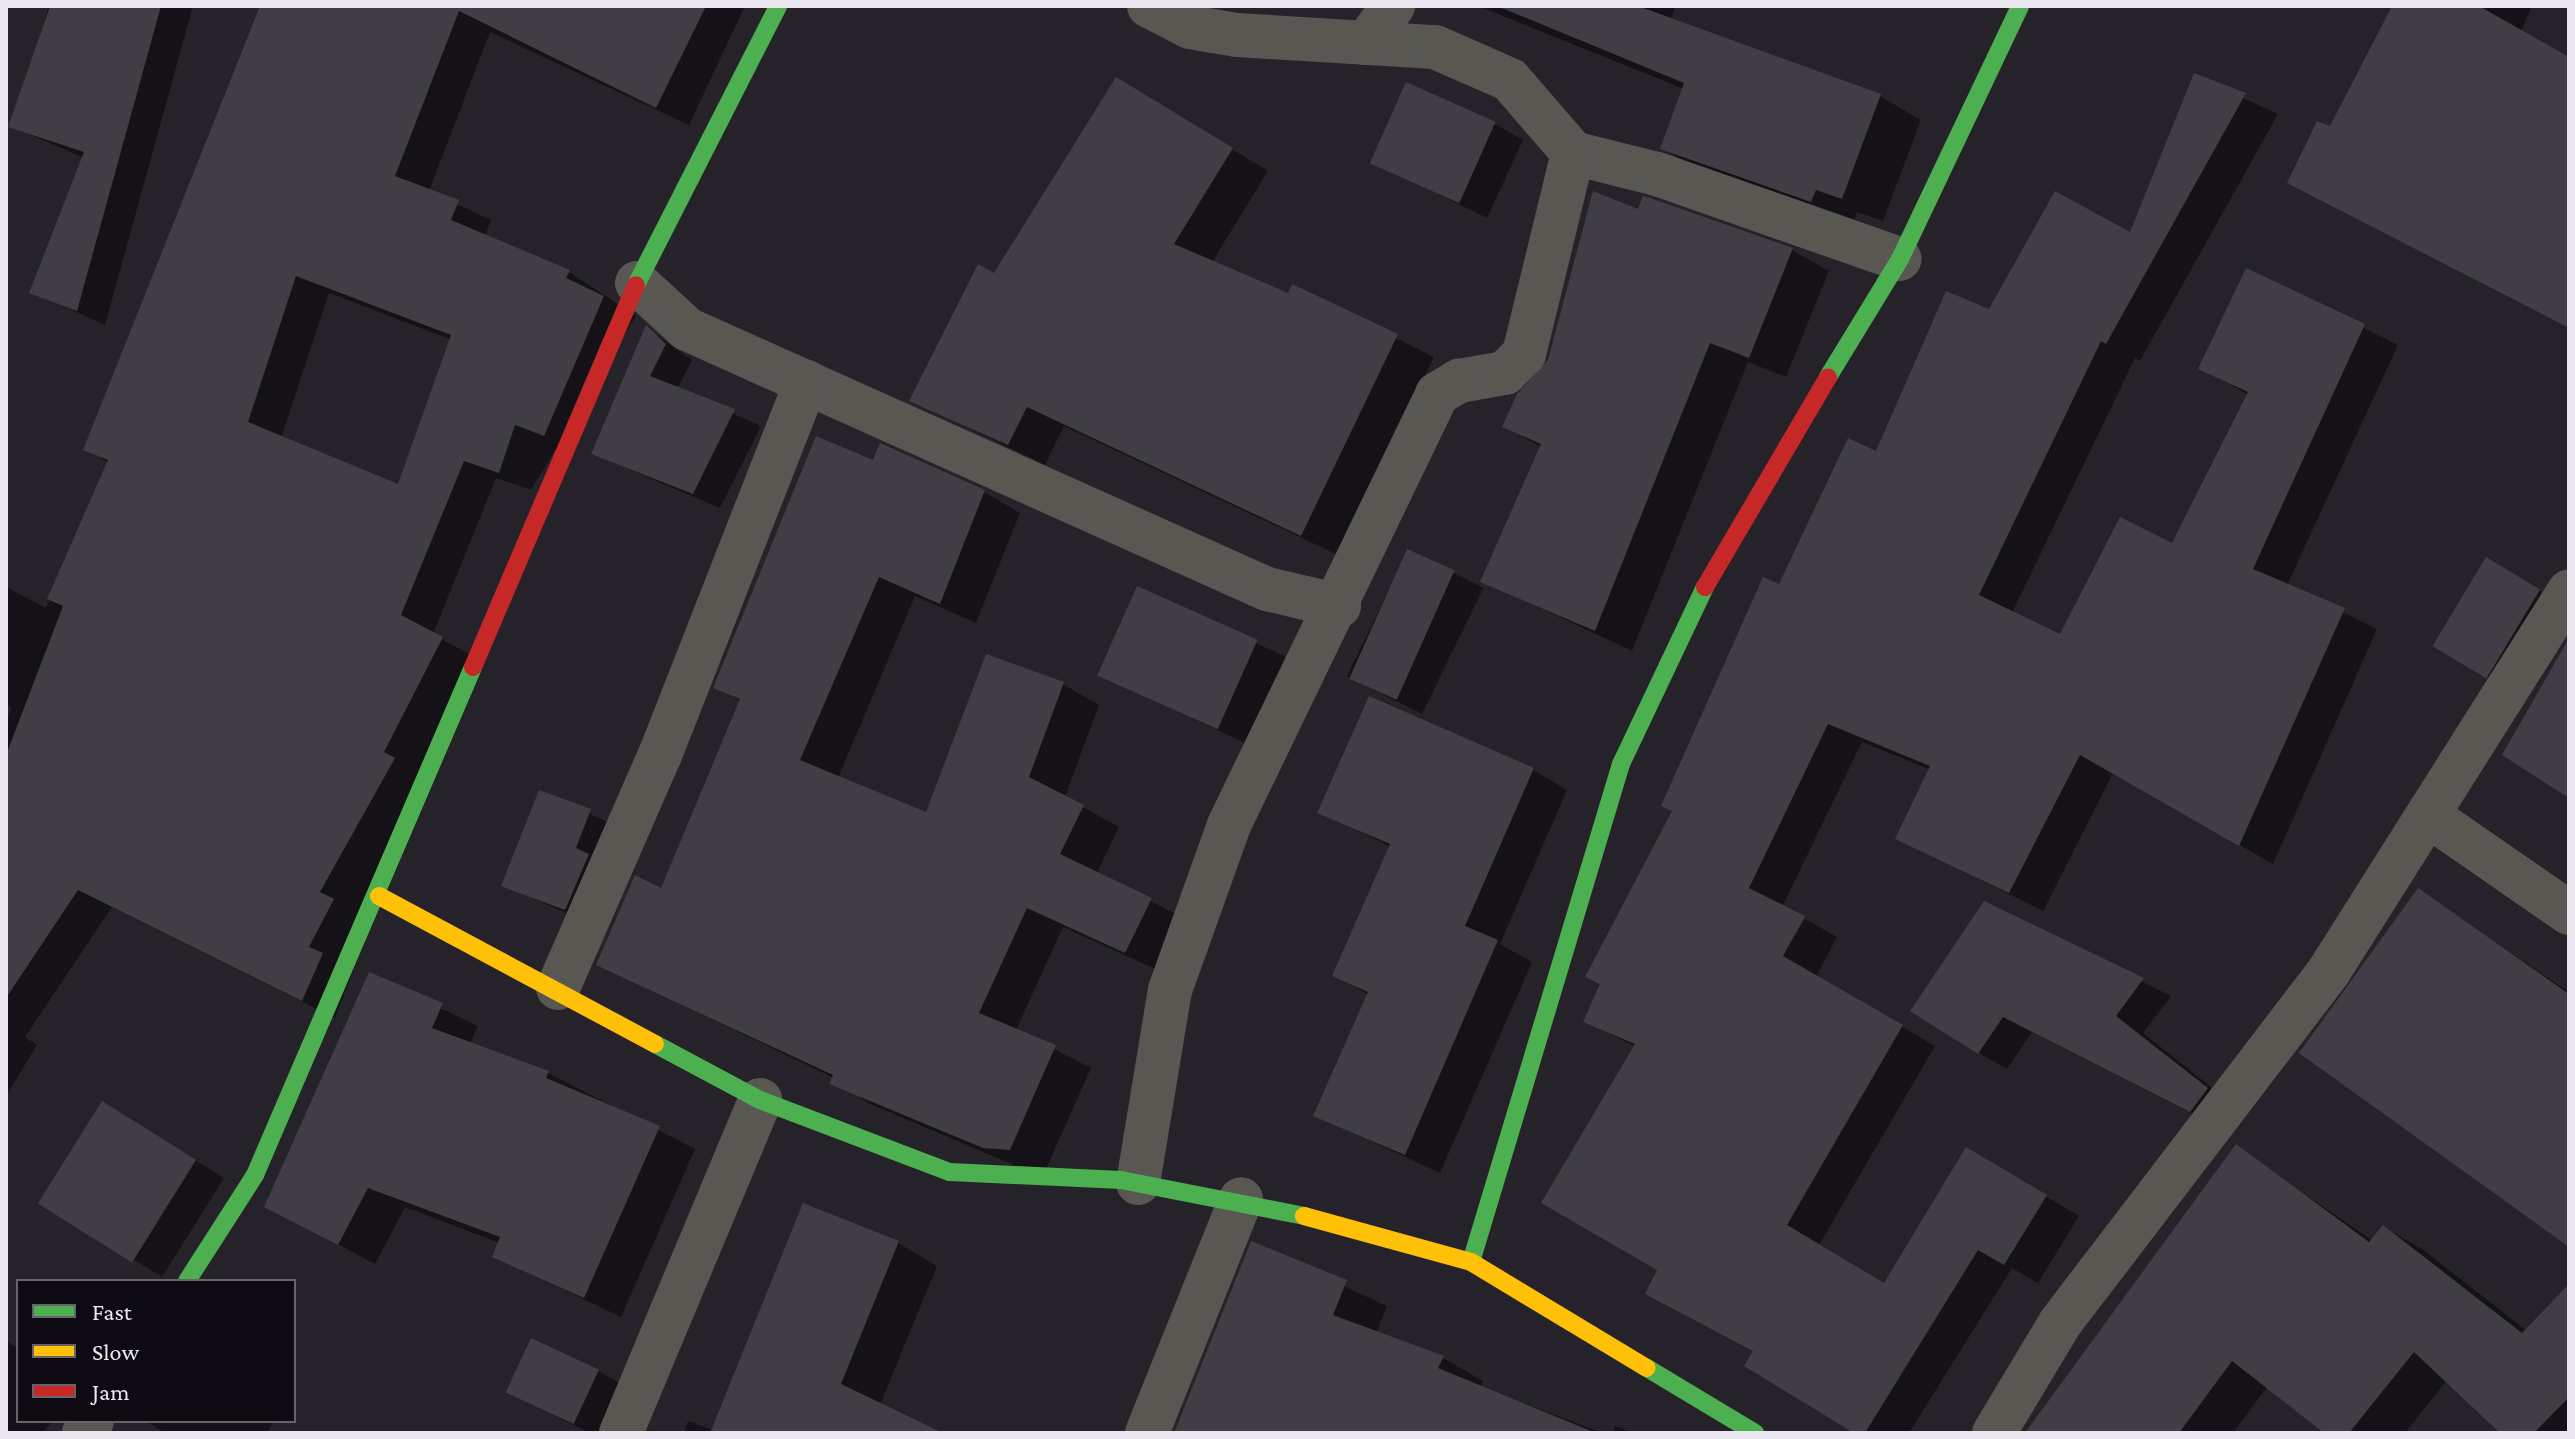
<!DOCTYPE html>
<html>
<head>
<meta charset="utf-8">
<style>
  body { margin:0 }
  #map { position:relative; width:2575px; height:1439px; overflow:hidden; background:#26222a; font-family:"Crimson Pro",serif }
  div>[style] { position:absolute }
  [style*='--x'] { left:calc(var(--x)*1px); top:calc(var(--y)*1px); width:calc(var(--w)*1px); rotate:calc(var(--a)*1deg) }
  .shadow>* { inset:0; background:#0007; transform-origin:0 0 }
  .building>* { inset:0; background:#403e44; transform-origin:0 0 }
  .street>* { height:44px; margin:-22px; padding:0 22px; transform-origin:22px; border-radius:22px; background:#585752 }
  .fast>* { height:18px; margin:-9px; padding:0 9px; transform-origin:9px; border-radius:9px; background:#4caf50 }
  .slow>* { height:18px; margin:-9px; padding:0 9px; transform-origin:9px; border-radius:9px; background:#ffc107 }
  .jam>* { height:18px; margin:-9px; padding:0 9px; transform-origin:9px; border-radius:9px; background:#c62828 }
  span { translate:-50% -50%; white-space:nowrap; text-align:center; line-height:1.15; -webkit-text-stroke:6px #0d0b11; paint-order:stroke }
  .frame { position:absolute; inset:0; border:8px solid #ebe7f1; pointer-events:none }
  .legend { position:absolute; left:16px; top:1279px; width:280px; height:144px; box-sizing:border-box; background:#0d0b11; border:2px solid #66636b; margin:0; padding:10px 14px; list-style:none; font-size:24px; color:#ebe7f1 }
  .legend li { display:flex; align-items:center; gap:16px; height:40px }
  .legend b { width:40px; border:2px solid #66636b }
</style>
</head>
<body>
<div id="map">
  <div class="shadow">
    <div style="clip-path:polygon(49px 6px,193px 6px,105px 325px,32px 292px,84px 158px,11px 126px)"></div>
    <div style="clip-path:polygon(evenodd,262px 6px,745px 6px,689px 125px,490px 32px,429px 191px,491px 220px,485px 236px,569px 272px,636px 316px,531px 490px,496px 478px,433px 634px,474px 657px,335px 1018px,112px 907px,25px 1037px,37px 1045px,6px 1096px,6px 721px,12px 708px,6px 704px,6px 587px,46px 608px,109px 463px,86px 449px,262px 6px,329px 293px,452px 340px,399px 487px,281px 438px,329px 293px)"></div>
    <div style="clip-path:polygon(1478px 6px,1676px 6px,1670px 20px,1880px 96px,1921px 120px,1883px 221px,1857px 212px,1853px 223px,1703px 172px,1662px 148px,1684px 89px)"></div>
    <div style="clip-path:polygon(2387px 6px,2532px 6px,2521px 32px,2569px 60px,2569px 328px,2289px 183px,2331px 128px,2393px 9px)"></div>
    <div style="clip-path:polygon(2195px 76px,2278px 114px,2140px 361px,2135px 358px,2012px 613px,2061px 637px,2173px 546px,2249px 395px,2201px 368px,2247px 271px,2398px 345px,2287px 585px,2377px 629px,2273px 864px,2113px 773px,2043px 911px,1897px 838px,1931px 770px,1862px 742px,1782px 907px,1777px 964px,1805px 919px,1837px 937px,1816px 977px,1935px 1046px,1819px 1245px,1885px 1285px,2000px 1169px,2079px 1216px,2038px 1283px,2012px 1268px,1909px 1433px,1857px 1433px,1660px 1270px,1636px 1047px,1585px 1021px,1780px 586px,1990px 312px,2131px 235px)"></div>
    <div style="clip-path:polygon(1152px 101px,1268px 171px,1212px 262px,1289px 295px,1293px 287px,1434px 357px,1338px 555px,1064px 426px,1045px 465px,912px 400px,995px 275px)"></div>
    <div style="clip-path:polygon(1495px 124px,1523px 140px,1487px 218px,1371px 161px)"></div>
    <div style="clip-path:polygon(1792px 250px,1829px 271px,1786px 377px,1748px 362px,1632px 651px,1483px 581px,1541px 447px,1505px 427px,1550px 361px)"></div>
    <div style="clip-path:polygon(647px 328px,692px 360px,677px 389px,761px 426px,720px 508px,593px 454px)"></div>
    <div style="clip-path:polygon(874px 463px,984px 492px,1020px 513px,976px 623px,915px 596px,838px 778px,927px 815px,987px 656px,1063px 684px,1099px 705px,1065px 797px,1119px 827px,1097px 873px,1187px 920px,1162px 972px,1063px 927px,1016px 1030px,1091px 1068px,1046px 1169px,1021px 1168px,868px 1103px,834px 1078px,598px 964px,662px 890px,741px 701px,716px 687px)"></div>
    <div style="left:1408px;top:551px;width:84px;height:140px;rotate:26deg"></div>
    <div style="clip-path:polygon(2515px 576px,2567px 608px,2514px 692px,2433px 644px)"></div>
    <div style="left:1138px;top:588px;width:163px;height:95px;rotate:25deg"></div>
    <div style="clip-path:polygon(1533px 770px,1567px 790px,1500px 944px,1532px 962px,1440px 1173px,1315px 1115px,1369px 995px,1335px 975px,1391px 847px,1320px 812px)"></div>
    <div style="clip-path:polygon(540px 792px,619px 827px,594px 925px,503px 885px)"></div>
    <div style="clip-path:polygon(2418px 890px,2569px 992px,2569px 1244px)"></div>
    <div style="clip-path:polygon(1984px 903px,2171px 996px,2143px 1033px,2235px 1106px,2219px 1127px,2032px 1032px,2007px 1069px,1979px 1053px)"></div>
    <div style="clip-path:polygon(370px 975px,478px 1026px,470px 1044px,548px 1073px,695px 1149px,621px 1317px,494px 1256px,500px 1243px,405px 1207px,375px 1264px,267px 1206px)"></div>
    <div style="clip-path:polygon(131px 1120px,224px 1178px,162px 1277px,134px 1260px)"></div>
    <div style="clip-path:polygon(2236px 1147px,2373px 1241px,2384px 1227px,2422px 1249px,2527px 1331px,2569px 1287px,2569px 1433px,2503px 1433px,2447px 1380px,2405px 1433px,2327px 1433px,2268px 1386px,2233px 1433px,2029px 1433px)"></div>
    <div style="clip-path:polygon(898px 1243px,937px 1266px,880px 1405px,938px 1433px,684px 1433px,688px 1421px,713px 1430px)"></div>
    <div style="clip-path:polygon(1252px 1244px,1387px 1306px,1376px 1333px,1443px 1358px,1483px 1381px,1481px 1387px,1603px 1433px,1183px 1433px)"></div>
    <div style="clip-path:polygon(6px 1341px,18px 1348px,18px 1421px,52px 1421px,43px 1433px,6px 1433px)"></div>
    <div style="clip-path:polygon(598px 1371px,626px 1387px,605px 1433px,589px 1433px,507px 1391px)"></div>
    <div style="clip-path:polygon(146px 1421px,275px 1421px,267px 1433px,165px 1433px)"></div>
    <div style="clip-path:polygon(1615px 1426px,1634px 1433px,1613px 1433px)"></div>
  </div>
  <div class="building">
    <div style="clip-path:polygon(50px 6px,161px 6px,77px 311px,29px 293px,84px 152px,8px 127px)"></div>
    <div style="clip-path:polygon(evenodd,260px 6px,706px 6px,656px 108px,459px 11px,395px 176px,459px 200px,451px 220px,570px 270px,566px 278px,604px 296px,544px 436px,515px 425px,499px 473px,464px 461px,401px 615px,443px 637px,384px 752px,395px 758px,320px 892px,334px 899px,309px 947px,323px 953px,302px 1001px,78px 890px,6px 998px,6px 755px,63px 606px,47px 599px,108px 460px,83px 450px,260px 6px,296px 276px,451px 335px,398px 484px,248px 422px,296px 276px)"></div>
    <div style="clip-path:polygon(1497px 6px,1638px 6px,1881px 94px,1842px 199px,1816px 190px,1811px 202px,1660px 149px,1684px 83px)"></div>
    <div style="clip-path:polygon(2392px 6px,2479px 6px,2569px 57px,2569px 328px,2287px 183px,2317px 121px,2330px 126px)"></div>
    <div style="clip-path:polygon(2194px 73px,2246px 93px,2106px 344px,2101px 341px,1979px 595px,2060px 634px,2120px 517px,2172px 543px,2248px 392px,2198px 369px,2246px 268px,2365px 324px,2253px 569px,2345px 608px,2239px 846px,2080px 755px,2009px 893px,1895px 839px,1930px 766px,1828px 724px,1749px 888px,1805px 916px,1783px 956px,1903px 1025px,1787px 1225px,1884px 1283px,1966px 1147px,2047px 1195px,2004px 1265px,1978px 1250px,1865px 1433px,1854px 1433px,1744px 1366px,1753px 1351px,1645px 1294px,1657px 1270px,1541px 1203px,1635px 1044px,1583px 1022px,1600px 984px,1585px 977px,1672px 811px,1661px 806px,1763px 577px,1779px 584px,1848px 438px,1876px 451px,1946px 291px,1989px 309px,2055px 191px,2130px 232px)"></div>
    <div style="clip-path:polygon(1116px 77px,1233px 148px,1174px 244px,1288px 293px,1292px 284px,1398px 334px,1301px 536px,1027px 407px,1008px 445px,909px 401px,978px 264px,994px 273px)"></div>
    <div style="left:1406px;top:82px;width:98px;height:89px;rotate:24deg"></div>
    <div style="clip-path:polygon(1593px 191px,1638px 209px,1643px 196px,1650px 198px,1793px 248px,1749px 358px,1710px 343px,1595px 631px,1480px 582px,1541px 444px,1502px 427px,1517px 394px,1548px 360px)"></div>
    <div style="clip-path:polygon(646px 325px,666px 344px,650px 376px,735px 409px,693px 494px,591px 454px)"></div>
    <div style="clip-path:polygon(816px 436px,873px 460px,880px 443px,985px 490px,940px 604px,879px 577px,800px 760px,926px 812px,986px 654px,1064px 682px,1029px 777px,1084px 805px,1060px 854px,1152px 898px,1125px 953px,1027px 908px,979px 1013px,1056px 1045px,1010px 1150px,983px 1148px,829px 1084px,833px 1075px,596px 965px,635px 875px,661px 888px,740px 699px,713px 688px)"></div>
    <div style="left:1407px;top:549px;width:52px;height:142px;rotate:24deg"></div>
    <div style="left:2486px;top:557px;width:63px;height:104px;rotate:31deg"></div>
    <div style="left:1137px;top:586px;width:132px;height:98px;rotate:24deg"></div>
    <div style="clip-path:polygon(2569px 638px,2569px 798px,2502px 755px)"></div>
    <div style="clip-path:polygon(1369px 696px,1534px 768px,1465px 926px,1498px 940px,1405px 1155px,1313px 1116px,1368px 992px,1332px 976px,1390px 844px,1317px 813px)"></div>
    <div style="clip-path:polygon(539px 790px,591px 809px,576px 848px,589px 854px,565px 910px,501px 886px)"></div>
    <div style="clip-path:polygon(2418px 888px,2569px 994px,2569px 1247px,2299px 1053px)"></div>
    <div style="clip-path:polygon(1984px 901px,2144px 978px,2116px 1016px,2208px 1088px,2190px 1112px,2003px 1017px,1978px 1054px,1910px 1011px)"></div>
    <div style="clip-path:polygon(369px 972px,443px 1003px,432px 1028px,549px 1071px,546px 1078px,660px 1126px,584px 1298px,492px 1257px,500px 1237px,368px 1188px,338px 1245px,264px 1207px)"></div>
    <div style="left:102px;top:1101px;width:111px;height:121px;rotate:32deg"></div>
    <div style="clip-path:polygon(2236px 1144px,2369px 1242px,2383px 1225px,2522px 1333px,2569px 1284px,2569px 1397px,2534px 1433px,2500px 1433px,2414px 1352px,2349px 1433px,2324px 1433px,2232px 1361px,2179px 1433px,2025px 1433px)"></div>
    <div style="clip-path:polygon(803px 1203px,899px 1241px,841px 1384px,943px 1433px,710px 1433px)"></div>
    <div style="clip-path:polygon(1251px 1241px,1347px 1280px,1333px 1315px,1444px 1356px,1438px 1368px,1596px 1433px,1174px 1433px)"></div>
    <div style="left:531px;top:1338px;width:75px;height:60px;rotate:25deg"></div>
  </div>
  <div class="street">
    <div style="--x:1149;--y:6;--w:46;--a:27.1"></div>
    <div style="--x:1190;--y:27;--w:48;--a:9.7"></div>
    <div style="--x:1237;--y:35;--w:198;--a:3.5"></div>
    <div style="--x:1435;--y:47;--w:82;--a:23.7"></div>
    <div style="--x:1510;--y:80;--w:96;--a:49.2"></div>
    <div style="--x:1573;--y:153;--w:87;--a:14"></div>
    <div style="--x:1657;--y:174;--w:257;--a:19.3"></div>
    <div style="--x:1366;--y:43;--w:46;--a:-53.9"></div>
    <div style="--x:637;--y:283;--w:68;--a:42.6"></div>
    <div style="--x:687;--y:329;--w:636;--a:24.15"></div>
    <div style="--x:1267;--y:589;--w:74;--a:13.3"></div>
    <div style="--x:2429;--y:816;--w:170;--a:34.7"></div>
    <div style="--x:558;--y:988;--w:254;--a:-66.4"></div>
    <div style="--x:660;--y:755;--w:401;--a:-68.6"></div>
    <div style="--x:1138;--y:1183;--w:196;--a:-80.6"></div>
    <div style="--x:1170;--y:990;--w:175;--a:-70.3"></div>
    <div style="--x:1229;--y:825;--w:479;--a:-64.2"></div>
    <div style="--x:1437;--y:394;--w:26;--a:-31"></div>
    <div style="--x:1459;--y:381;--w:47;--a:-9.9"></div>
    <div style="--x:1505;--y:373;--w:27;--a:-45"></div>
    <div style="--x:1524;--y:354;--w:207;--a:-76.3"></div>
    <div style="--x:84;--y:1433;--w:14;--a:-56"></div>
    <div style="--x:621;--y:1433;--w:361;--a:-67.3"></div>
    <div style="--x:1147;--y:1433;--w:252;--a:-68.1"></div>
    <div style="--x:1994;--y:1433;--w:128;--a:-59"></div>
    <div style="--x:2060;--y:1323;--w:443;--a:-52.6"></div>
    <div style="--x:2329;--y:971;--w:449;--a:-57.7"></div>
  </div>
  <div class="fast">
    <div style="--x:636;--y:285;--w:313;--a:-63"></div>
    <div style="--x:1828;--y:377;--w:138;--a:-58.6"></div>
    <div style="--x:1900;--y:259;--w:280;--a:-64.6"></div>
    <div style="--x:655;--y:1044;--w:119;--a:28.1"></div>
    <div style="--x:760;--y:1100;--w:203;--a:20.8"></div>
    <div style="--x:950;--y:1172;--w:171;--a:2.7"></div>
    <div style="--x:1121;--y:1180;--w:187;--a:11.1"></div>
    <div style="--x:1471;--y:1262;--w:520;--a:-73.24"></div>
    <div style="--x:1621;--y:764;--w:196;--a:-64.6"></div>
    <div style="--x:187;--y:1281;--w:126;--a:-57.3"></div>
    <div style="--x:255;--y:1175;--w:553;--a:-66.77"></div>
    <div style="--x:1647;--y:1368;--w:126;--a:31"></div>
  </div>
  <div class="slow">
    <div style="--x:379;--y:896;--w:313;--a:28.2"></div>
    <div style="--x:1304;--y:1216;--w:173;--a:15.4"></div>
    <div style="--x:1471;--y:1262;--w:205;--a:31.1"></div>
  </div>
  <div class="jam">
    <div style="--x:1705;--y:587;--w:243;--a:-59.6"></div>
    <div style="--x:473;--y:667;--w:415;--a:-66.9"></div>
  </div>
  <div class="frame"></div>
  <ul class="legend">
  <li><b style="height:10px;background:#4caf50"></b>Fast</li>
  <li><b style="height:10px;background:#ffc107"></b>Slow</li>
  <li><b style="height:10px;background:#c62828"></b>Jam</li>
  </ul>
</div>
</body>
</html>
